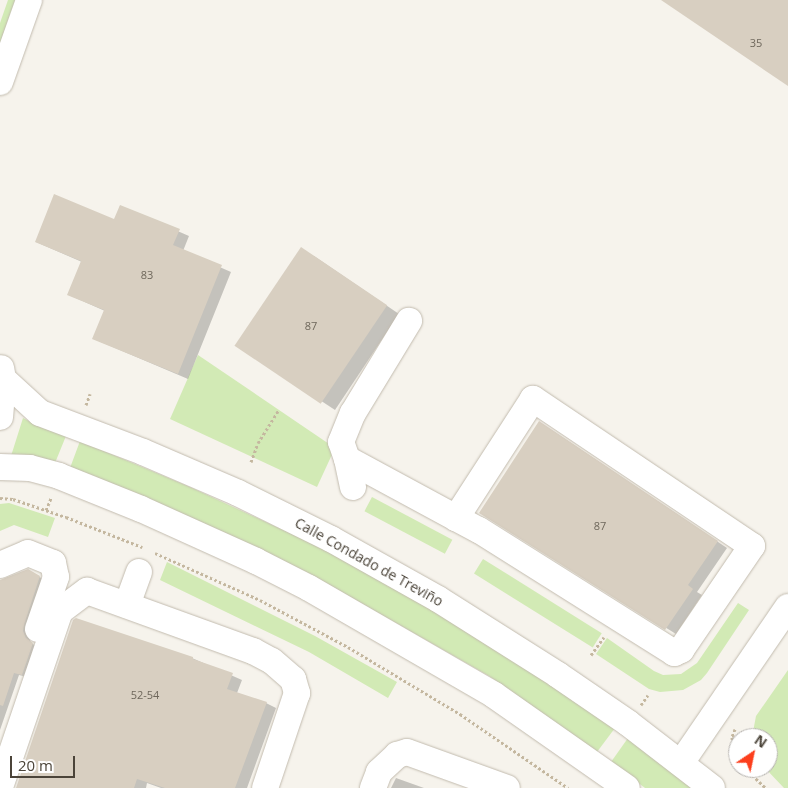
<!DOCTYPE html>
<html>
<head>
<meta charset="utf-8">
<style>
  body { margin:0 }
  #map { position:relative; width:788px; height:788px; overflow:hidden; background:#f6f3ec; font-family:"Open Sans",sans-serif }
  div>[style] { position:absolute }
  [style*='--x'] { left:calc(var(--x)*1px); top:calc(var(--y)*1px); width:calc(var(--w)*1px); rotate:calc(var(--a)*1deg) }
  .green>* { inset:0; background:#d2eab5; transform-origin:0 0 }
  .shadow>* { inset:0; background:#0003 }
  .building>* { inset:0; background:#d8cfc1; transform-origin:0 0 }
  .path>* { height:3px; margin-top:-1.5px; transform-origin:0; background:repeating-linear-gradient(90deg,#c4b79f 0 2.5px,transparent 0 5px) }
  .roads { filter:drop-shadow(0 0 1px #c2bbae) drop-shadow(0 0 1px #c2bbae) }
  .minor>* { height:26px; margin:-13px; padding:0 13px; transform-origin:13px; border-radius:13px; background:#fff }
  span { translate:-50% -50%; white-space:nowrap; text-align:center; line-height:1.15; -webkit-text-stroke:4.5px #fff; paint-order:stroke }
  .number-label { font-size:11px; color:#6e675b }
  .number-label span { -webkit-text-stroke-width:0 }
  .street-label { font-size:14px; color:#4b4439 }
  .north { position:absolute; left:728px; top:728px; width:50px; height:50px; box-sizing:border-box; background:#fff; border:1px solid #b7b4b0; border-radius:50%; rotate:34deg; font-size:14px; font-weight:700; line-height:20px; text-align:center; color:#4b4439 }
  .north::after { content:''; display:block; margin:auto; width:18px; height:22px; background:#fc3f1d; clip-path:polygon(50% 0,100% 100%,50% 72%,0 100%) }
  .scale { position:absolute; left:10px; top:756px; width:65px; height:22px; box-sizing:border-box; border:2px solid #4b4439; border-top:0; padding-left:6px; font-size:15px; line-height:18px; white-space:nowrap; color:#4b4439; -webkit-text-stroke:4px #fff; paint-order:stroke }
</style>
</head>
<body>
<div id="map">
  <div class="green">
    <div style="clip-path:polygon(8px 0,16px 0,0 45px,0 23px)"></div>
    <div style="clip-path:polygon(198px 355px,335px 448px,317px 487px,170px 419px)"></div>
    <div style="clip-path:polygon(23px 418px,43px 428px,66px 436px,55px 463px,11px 456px)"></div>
    <div style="clip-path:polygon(80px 441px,190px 487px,320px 547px,459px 624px,615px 728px,597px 752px,489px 676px,310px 574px,70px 468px)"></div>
    <div style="left:372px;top:497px;width:91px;height:16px;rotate:28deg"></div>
    <div style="clip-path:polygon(9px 503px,55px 518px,48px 537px,14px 525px,0 531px,0 504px)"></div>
    <div style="left:483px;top:559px;width:140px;height:17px;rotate:32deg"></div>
    <div style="clip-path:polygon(167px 562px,315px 636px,397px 682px,388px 698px,309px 652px,160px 580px)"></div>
    <div style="clip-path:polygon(738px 603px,749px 610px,707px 673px,701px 680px,683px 690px,660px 692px,649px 689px,596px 654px,607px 638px,654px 671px,663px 675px,681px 674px,697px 663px)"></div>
    <div style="clip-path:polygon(788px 670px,788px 788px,784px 788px,765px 768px,768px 768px,768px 738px,752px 737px,756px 716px)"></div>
    <div style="clip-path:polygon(628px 738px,694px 788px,645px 788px,611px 762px)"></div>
  </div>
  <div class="shadow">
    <div style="clip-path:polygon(120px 206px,189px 236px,183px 251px,231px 272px,188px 379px,94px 339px,105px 311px,69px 295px,82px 262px,36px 242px,115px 221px)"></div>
    <div style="clip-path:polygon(314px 256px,399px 314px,335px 410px,236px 345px)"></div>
    <div style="clip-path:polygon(550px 429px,727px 548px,697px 592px,702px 595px,676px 634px,481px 513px)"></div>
    <div style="clip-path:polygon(28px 571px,45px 580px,28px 635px,31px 643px,38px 647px,27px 677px,19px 675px,0 730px,0 580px,6px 580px)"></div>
    <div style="clip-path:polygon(192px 658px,242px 680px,237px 693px,266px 703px,276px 708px,247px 788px,161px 788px,147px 783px,146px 788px,17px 788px)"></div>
    <div style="clip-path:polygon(396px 778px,424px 788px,391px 788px)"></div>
  </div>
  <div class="building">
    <div style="clip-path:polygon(661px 0,788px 0,788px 86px)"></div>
    <div style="clip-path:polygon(54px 194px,114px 219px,120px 205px,180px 229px,173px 245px,222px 265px,178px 374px,92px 339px,104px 310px,67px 295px,81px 261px,35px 242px)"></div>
    <div style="left:301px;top:247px;width:104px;height:119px;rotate:34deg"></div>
    <div style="clip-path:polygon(539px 421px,718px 541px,688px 585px,693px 589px,665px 630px,479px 513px)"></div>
    <div style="clip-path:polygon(28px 569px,40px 576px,24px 625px,23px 631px,26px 638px,33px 643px,22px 675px,14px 673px,3px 706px,0 705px,0 580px)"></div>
    <div style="clip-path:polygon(76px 618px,193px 657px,193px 659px,233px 673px,227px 689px,267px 702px,235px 788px,165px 788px,137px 779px,134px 788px,16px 788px,73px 620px)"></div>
  </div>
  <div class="path">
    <div style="--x:86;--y:405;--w:12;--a:-70"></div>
    <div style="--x:251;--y:462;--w:20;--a:-70"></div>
    <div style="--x:258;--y:443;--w:39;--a:-58"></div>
    <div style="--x:0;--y:498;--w:13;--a:4"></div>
    <div style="--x:13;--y:499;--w:56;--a:18.8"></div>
    <div style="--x:66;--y:517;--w:82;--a:21.5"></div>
    <div style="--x:46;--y:510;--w:13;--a:-67"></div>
    <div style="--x:155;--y:553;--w:115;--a:24.1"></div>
    <div style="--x:260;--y:600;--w:100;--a:28.1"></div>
    <div style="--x:348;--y:647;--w:131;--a:30.9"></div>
    <div style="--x:460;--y:714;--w:131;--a:34.4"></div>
    <div style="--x:591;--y:655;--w:22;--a:-54"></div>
    <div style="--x:641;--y:705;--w:12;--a:-55"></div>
    <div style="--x:735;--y:729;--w:9;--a:111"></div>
    <div style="--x:732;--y:737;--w:10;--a:84"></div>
    <div style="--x:733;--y:747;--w:12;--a:66"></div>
    <div style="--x:745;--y:768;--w:29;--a:44"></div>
  </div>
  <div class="roads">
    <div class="minor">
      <div style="--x:0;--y:82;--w:87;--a:-70.5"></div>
      <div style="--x:3;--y:379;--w:50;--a:42.6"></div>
      <div style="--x:40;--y:413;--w:110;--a:20.7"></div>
      <div style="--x:143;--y:452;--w:103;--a:23.3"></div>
      <div style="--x:238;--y:493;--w:104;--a:26.3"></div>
      <div style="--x:331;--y:539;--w:123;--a:29.3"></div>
      <div style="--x:438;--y:599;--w:142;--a:32.3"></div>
      <div style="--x:558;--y:675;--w:85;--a:34.4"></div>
      <div style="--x:628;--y:723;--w:106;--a:37.7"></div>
      <div style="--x:0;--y:417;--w:38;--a:-85"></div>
      <div style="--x:3;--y:379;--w:11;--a:-100"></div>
      <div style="--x:347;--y:459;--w:18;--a:-109"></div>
      <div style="--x:341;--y:442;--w:31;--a:-68"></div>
      <div style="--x:353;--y:413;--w:108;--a:-58.7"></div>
      <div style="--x:0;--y:467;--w:30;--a:2"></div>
      <div style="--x:30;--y:468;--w:30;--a:15"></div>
      <div style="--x:59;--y:476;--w:88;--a:21.9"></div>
      <div style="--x:141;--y:509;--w:126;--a:24.3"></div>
      <div style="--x:256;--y:561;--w:59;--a:27"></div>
      <div style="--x:309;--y:588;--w:214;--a:30"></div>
      <div style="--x:494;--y:695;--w:162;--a:35"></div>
      <div style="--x:353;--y:487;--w:29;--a:-102"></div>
      <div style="--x:347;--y:459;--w:124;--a:28.4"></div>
      <div style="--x:456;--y:518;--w:26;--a:28"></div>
      <div style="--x:479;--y:530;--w:231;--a:32.2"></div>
      <div style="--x:674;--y:653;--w:8;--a:-23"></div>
      <div style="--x:681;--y:650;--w:126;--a:-55.7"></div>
      <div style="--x:752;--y:546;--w:264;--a:-146.1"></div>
      <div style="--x:533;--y:399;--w:142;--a:122.9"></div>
      <div style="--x:0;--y:565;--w:30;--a:-23"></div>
      <div style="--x:28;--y:553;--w:27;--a:22"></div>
      <div style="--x:53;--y:563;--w:14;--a:78"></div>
      <div style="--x:56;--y:577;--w:55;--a:109.1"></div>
      <div style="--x:127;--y:605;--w:35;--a:-70"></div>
      <div style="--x:681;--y:763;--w:189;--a:-55.6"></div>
      <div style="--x:0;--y:787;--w:186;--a:-71.2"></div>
      <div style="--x:60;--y:611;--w:34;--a:-37"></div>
      <div style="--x:87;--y:591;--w:177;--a:19.9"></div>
      <div style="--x:253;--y:651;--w:21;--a:28"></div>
      <div style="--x:272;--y:661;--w:28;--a:41"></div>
      <div style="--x:293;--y:679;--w:15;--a:74"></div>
      <div style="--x:297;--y:693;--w:100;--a:108.6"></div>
      <div style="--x:373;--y:788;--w:17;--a:-69"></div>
      <div style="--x:379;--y:772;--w:25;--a:-43"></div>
      <div style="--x:397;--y:755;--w:10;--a:-17"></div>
      <div style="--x:407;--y:752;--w:106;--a:19.8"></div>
    </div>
  </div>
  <div class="number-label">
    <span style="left:756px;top:43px">35</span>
    <span style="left:147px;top:275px">83</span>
    <span style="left:311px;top:326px">87</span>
    <span style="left:600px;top:526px">87</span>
    <span style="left:145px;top:695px">52-54</span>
  </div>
  <div class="street-label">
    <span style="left:369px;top:562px;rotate:29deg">Calle Condado de Treviño</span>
  </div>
  <div class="north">N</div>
  <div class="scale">20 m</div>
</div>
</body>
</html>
